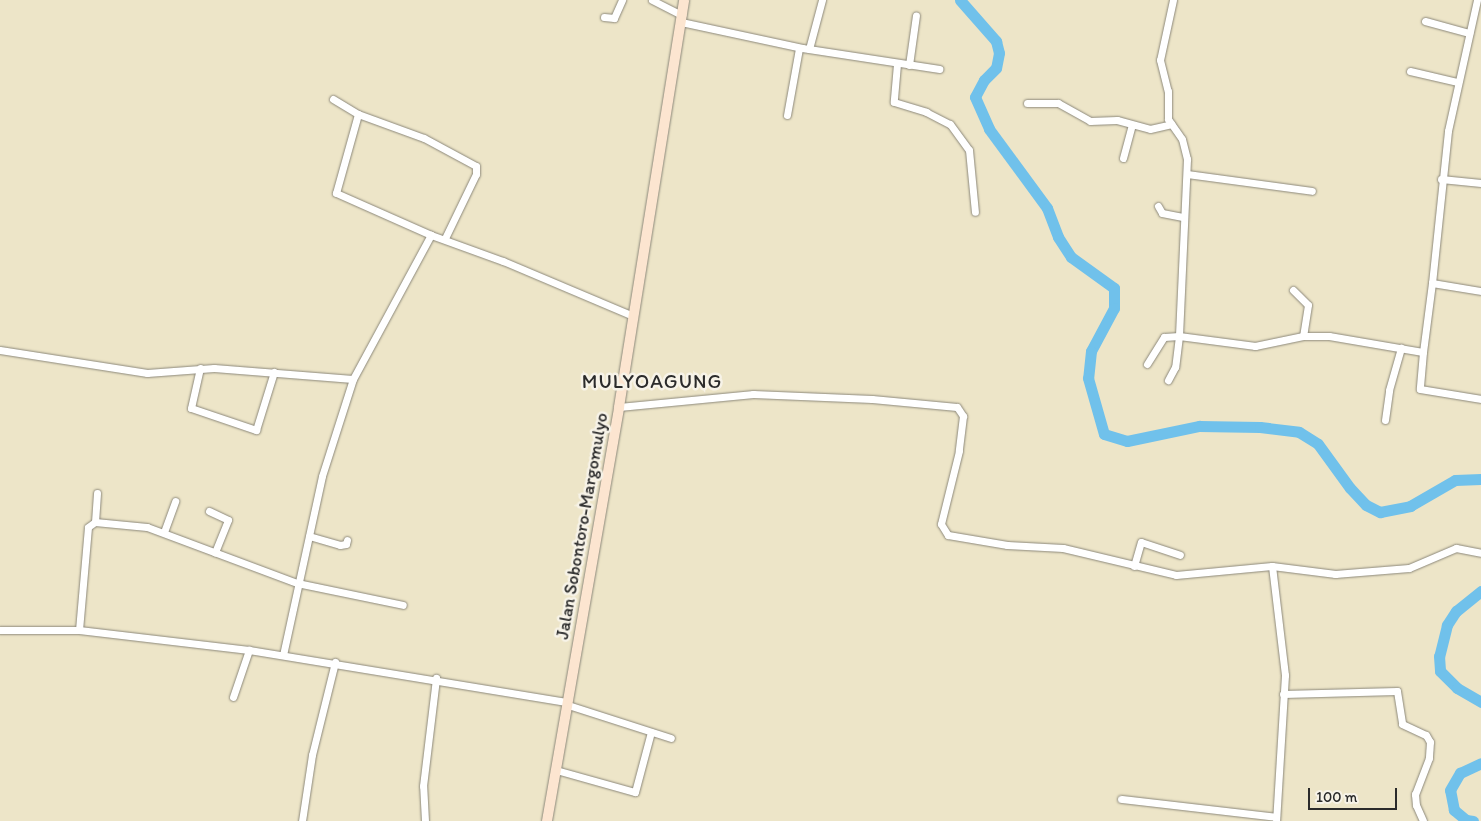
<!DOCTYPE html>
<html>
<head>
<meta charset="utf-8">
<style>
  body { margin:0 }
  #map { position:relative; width:1481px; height:821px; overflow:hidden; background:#ede5c8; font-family:Itim,sans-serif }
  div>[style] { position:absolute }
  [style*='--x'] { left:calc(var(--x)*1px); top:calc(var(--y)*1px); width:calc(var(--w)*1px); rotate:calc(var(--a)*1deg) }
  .river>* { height:11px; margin:-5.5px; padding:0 5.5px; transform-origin:5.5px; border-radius:5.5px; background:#70c1eb }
  .roads { filter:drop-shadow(0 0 1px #8c887a) drop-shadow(0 0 1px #8c887a) }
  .street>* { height:7px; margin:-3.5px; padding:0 3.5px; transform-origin:3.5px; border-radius:3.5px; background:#fff }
  .secondary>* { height:10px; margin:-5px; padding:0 5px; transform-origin:5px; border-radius:5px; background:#fce5d0 }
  span { translate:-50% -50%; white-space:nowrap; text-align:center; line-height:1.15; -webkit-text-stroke:5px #f7f3e8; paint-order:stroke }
  .street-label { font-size:18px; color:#2b2b2b }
  .quarter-label { font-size:20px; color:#2b2b2b; letter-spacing:1px }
  .scale { position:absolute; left:1308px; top:788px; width:89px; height:22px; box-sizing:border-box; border:2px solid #2b2b2b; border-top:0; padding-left:6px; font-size:15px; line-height:18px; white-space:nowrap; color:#2b2b2b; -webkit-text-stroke:4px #f7f3e8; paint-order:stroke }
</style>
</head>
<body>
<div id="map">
  <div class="river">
    <div style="--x:960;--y:0;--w:55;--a:48.7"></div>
    <div style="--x:996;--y:41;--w:12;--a:76"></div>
    <div style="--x:999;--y:53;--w:15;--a:101"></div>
    <div style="--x:996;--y:68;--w:17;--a:135"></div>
    <div style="--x:984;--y:80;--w:19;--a:118"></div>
    <div style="--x:975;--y:97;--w:35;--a:66"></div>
    <div style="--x:989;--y:129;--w:98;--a:53.7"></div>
    <div style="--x:1047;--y:208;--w:31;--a:69"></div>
    <div style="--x:1058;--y:237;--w:24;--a:57"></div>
    <div style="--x:1071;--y:257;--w:53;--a:35.8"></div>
    <div style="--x:1114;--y:288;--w:20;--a:90"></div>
    <div style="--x:1114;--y:308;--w:49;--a:118.1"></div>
    <div style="--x:1091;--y:351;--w:27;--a:96"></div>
    <div style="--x:1088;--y:378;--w:58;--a:74.1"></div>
    <div style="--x:1104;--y:434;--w:24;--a:17"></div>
    <div style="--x:1127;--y:441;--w:74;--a:-11.8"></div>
    <div style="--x:1199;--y:426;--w:61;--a:0.9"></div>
    <div style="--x:1260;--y:427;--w:39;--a:7"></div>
    <div style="--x:1299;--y:432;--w:22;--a:32"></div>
    <div style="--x:1318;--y:444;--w:54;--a:54"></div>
    <div style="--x:1350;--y:488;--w:23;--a:47"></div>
    <div style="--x:1366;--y:505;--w:16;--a:27"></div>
    <div style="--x:1380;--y:512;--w:31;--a:-11"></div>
    <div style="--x:1410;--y:506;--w:52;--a:-30"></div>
    <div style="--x:1455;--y:480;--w:26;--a:-2"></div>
    <div style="--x:1481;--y:591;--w:32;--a:141"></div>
    <div style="--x:1456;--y:611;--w:17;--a:123"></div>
    <div style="--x:1447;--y:625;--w:32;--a:104"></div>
    <div style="--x:1439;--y:656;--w:15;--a:86"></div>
    <div style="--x:1440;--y:671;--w:24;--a:45"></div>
    <div style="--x:1457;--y:688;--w:28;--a:30"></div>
    <div style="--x:1473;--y:821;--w:7;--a:-172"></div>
    <div style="--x:1466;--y:820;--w:16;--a:-140"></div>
    <div style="--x:1454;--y:810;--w:20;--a:-101"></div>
    <div style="--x:1450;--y:790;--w:20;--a:-60"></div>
    <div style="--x:1460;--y:773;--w:23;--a:-25"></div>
  </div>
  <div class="roads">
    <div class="street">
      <div style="--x:652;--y:0;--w:34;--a:27"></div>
      <div style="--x:1173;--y:0;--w:61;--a:102.2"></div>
      <div style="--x:1160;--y:60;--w:32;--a:76"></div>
      <div style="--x:1168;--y:91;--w:28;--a:90"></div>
      <div style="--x:1168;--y:119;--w:24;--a:55"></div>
      <div style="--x:1182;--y:139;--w:21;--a:76"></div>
      <div style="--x:1187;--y:159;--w:177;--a:92.6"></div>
      <div style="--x:1179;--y:336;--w:77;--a:7.5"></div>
      <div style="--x:1255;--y:346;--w:49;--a:-11.8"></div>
      <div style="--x:1303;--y:336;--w:26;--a:0"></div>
      <div style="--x:1329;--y:336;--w:95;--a:9.7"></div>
      <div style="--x:1423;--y:352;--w:70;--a:-82.6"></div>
      <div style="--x:1477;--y:0;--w:134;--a:102.5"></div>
      <div style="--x:1448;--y:131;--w:153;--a:96"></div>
      <div style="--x:1432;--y:283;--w:50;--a:9.3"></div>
      <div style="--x:604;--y:17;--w:10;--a:6"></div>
      <div style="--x:614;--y:18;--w:20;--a:-66"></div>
      <div style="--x:1425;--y:21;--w:46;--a:15.3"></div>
      <div style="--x:681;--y:22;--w:124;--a:12.1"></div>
      <div style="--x:802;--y:48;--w:139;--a:8.7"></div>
      <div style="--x:809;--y:49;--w:51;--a:-75.1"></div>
      <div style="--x:897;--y:64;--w:38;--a:95"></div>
      <div style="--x:894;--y:102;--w:34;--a:17"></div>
      <div style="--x:926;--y:112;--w:27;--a:27"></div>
      <div style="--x:950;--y:124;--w:32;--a:54"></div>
      <div style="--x:969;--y:150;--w:62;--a:84.5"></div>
      <div style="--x:909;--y:65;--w:50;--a:-82"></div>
      <div style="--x:1410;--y:71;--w:48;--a:13.2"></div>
      <div style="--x:333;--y:99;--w:29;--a:31"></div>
      <div style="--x:1027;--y:103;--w:31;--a:0"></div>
      <div style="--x:1058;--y:103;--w:37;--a:29"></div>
      <div style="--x:1090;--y:121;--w:27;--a:-2"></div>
      <div style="--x:1117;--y:120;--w:34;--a:15"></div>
      <div style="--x:1150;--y:129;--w:22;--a:-13"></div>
      <div style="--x:787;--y:115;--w:68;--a:-79.8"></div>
      <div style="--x:1123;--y:158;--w:34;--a:-75"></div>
      <div style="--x:1187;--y:174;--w:126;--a:7.7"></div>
      <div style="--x:1441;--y:179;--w:40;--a:5.7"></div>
      <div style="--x:1158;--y:206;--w:8;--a:60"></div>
      <div style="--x:1162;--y:213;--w:21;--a:11"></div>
      <div style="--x:431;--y:235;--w:104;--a:-156.1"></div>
      <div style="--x:336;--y:193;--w:82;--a:-74.4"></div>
      <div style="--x:358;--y:114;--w:70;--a:20"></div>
      <div style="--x:424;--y:138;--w:59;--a:28.3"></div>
      <div style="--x:476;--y:166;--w:8;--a:90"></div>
      <div style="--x:476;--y:174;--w:71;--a:115.8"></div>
      <div style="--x:1293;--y:290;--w:21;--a:45"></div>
      <div style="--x:1308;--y:305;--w:31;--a:99"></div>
      <div style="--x:0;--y:350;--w:149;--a:8.9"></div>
      <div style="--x:147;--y:373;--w:67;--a:-4.3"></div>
      <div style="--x:214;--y:368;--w:139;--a:4.5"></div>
      <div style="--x:1423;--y:352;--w:37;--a:95"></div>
      <div style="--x:1420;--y:389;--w:62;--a:9.3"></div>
      <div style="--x:1147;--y:364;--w:32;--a:-58"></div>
      <div style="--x:1164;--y:337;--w:15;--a:-4"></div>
      <div style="--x:1179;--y:336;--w:31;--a:97"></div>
      <div style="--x:1175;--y:367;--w:15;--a:118"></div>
      <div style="--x:200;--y:368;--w:41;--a:102.7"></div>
      <div style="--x:191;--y:408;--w:69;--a:18.7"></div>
      <div style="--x:256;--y:430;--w:61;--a:-72.8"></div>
      <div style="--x:619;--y:407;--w:135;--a:-5.5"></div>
      <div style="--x:753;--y:394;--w:119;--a:2.4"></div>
      <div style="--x:872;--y:399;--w:85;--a:5.4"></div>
      <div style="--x:957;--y:407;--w:11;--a:56"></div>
      <div style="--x:963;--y:416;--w:35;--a:97"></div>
      <div style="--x:959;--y:451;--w:75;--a:103.9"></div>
      <div style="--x:941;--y:524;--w:13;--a:58"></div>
      <div style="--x:948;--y:535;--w:60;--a:9.6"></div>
      <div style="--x:1007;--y:545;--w:56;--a:3.1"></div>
      <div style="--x:1063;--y:548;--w:116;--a:13.4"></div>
      <div style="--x:1176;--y:575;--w:96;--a:-5.4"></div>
      <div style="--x:1272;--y:566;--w:110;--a:83.2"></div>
      <div style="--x:1285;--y:675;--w:146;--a:93.5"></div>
      <div style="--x:1385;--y:420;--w:30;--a:-82"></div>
      <div style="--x:1389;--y:390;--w:44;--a:-74.1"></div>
      <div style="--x:209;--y:511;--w:21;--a:25"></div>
      <div style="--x:228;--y:520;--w:35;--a:112"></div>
      <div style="--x:95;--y:522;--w:29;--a:-86"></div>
      <div style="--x:164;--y:532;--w:33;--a:-70"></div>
      <div style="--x:309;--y:536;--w:32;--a:16"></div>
      <div style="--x:340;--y:545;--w:6;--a:-9"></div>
      <div style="--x:346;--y:544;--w:4;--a:-76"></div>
      <div style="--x:1134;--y:566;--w:25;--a:-74"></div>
      <div style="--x:1141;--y:542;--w:41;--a:18.4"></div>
      <div style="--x:1272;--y:566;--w:64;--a:7.2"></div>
      <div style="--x:1335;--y:574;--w:74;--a:-4.6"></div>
      <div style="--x:1409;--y:568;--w:51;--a:-23.1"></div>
      <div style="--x:1456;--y:548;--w:25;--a:11"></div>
      <div style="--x:0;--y:630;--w:79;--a:0"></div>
      <div style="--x:79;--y:630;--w:171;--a:6.7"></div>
      <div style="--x:249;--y:650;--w:323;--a:9.3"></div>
      <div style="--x:79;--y:630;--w:103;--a:-85"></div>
      <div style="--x:88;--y:527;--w:9;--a:-36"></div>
      <div style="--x:95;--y:522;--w:52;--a:5.5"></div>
      <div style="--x:147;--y:527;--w:160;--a:20.5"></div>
      <div style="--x:297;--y:583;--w:108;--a:11.7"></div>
      <div style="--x:283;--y:655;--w:183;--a:-77.7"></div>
      <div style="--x:322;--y:476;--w:102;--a:-72.3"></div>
      <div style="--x:353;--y:379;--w:164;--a:-61.6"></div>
      <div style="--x:431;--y:235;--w:77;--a:19.9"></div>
      <div style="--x:503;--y:261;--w:141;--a:22.9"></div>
      <div style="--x:1283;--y:694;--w:114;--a:-1.5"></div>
      <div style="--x:1397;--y:691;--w:33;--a:81"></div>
      <div style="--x:1402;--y:724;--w:26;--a:25"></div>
      <div style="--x:1426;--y:735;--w:8;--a:60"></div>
      <div style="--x:1430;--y:742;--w:16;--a:94"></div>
      <div style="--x:1429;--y:758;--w:39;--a:111"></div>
      <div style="--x:1415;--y:794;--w:11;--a:85"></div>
      <div style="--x:1416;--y:805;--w:17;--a:66"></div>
      <div style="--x:233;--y:697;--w:50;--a:-71.2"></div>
      <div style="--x:568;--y:705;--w:108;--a:17.8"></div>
      <div style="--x:556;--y:770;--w:82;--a:15.6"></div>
      <div style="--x:635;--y:792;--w:62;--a:-75.1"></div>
      <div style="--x:1121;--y:799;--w:156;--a:6.6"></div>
      <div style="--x:302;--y:821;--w:67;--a:-81.4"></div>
      <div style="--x:312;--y:755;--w:96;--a:-76.1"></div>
      <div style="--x:425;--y:821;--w:35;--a:-93"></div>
      <div style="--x:423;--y:786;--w:109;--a:-83.1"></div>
    </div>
    <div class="secondary">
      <div style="--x:547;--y:821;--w:420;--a:-80.1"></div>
      <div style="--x:619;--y:407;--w:412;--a:-80.9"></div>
    </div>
  </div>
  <div class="street-label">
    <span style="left:582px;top:526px;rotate:-80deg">Jalan Sobontoro-Margomulyo</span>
  </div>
  <div class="quarter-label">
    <span style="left:652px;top:381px">MULYOAGUNG</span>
  </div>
  <div class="scale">100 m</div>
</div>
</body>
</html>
